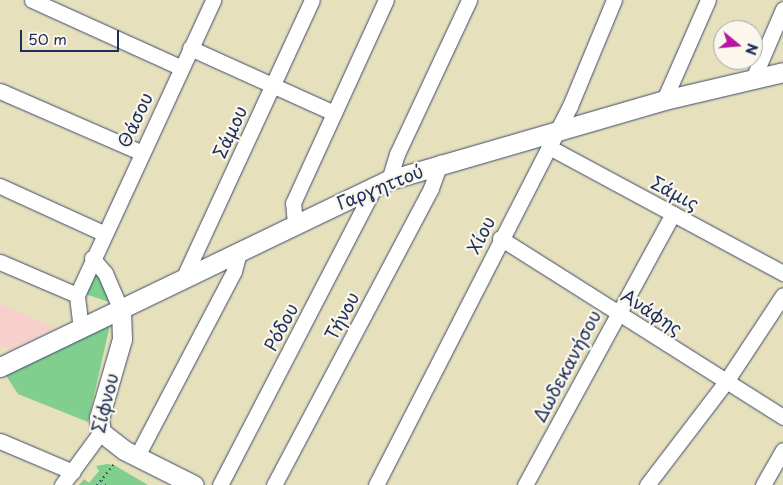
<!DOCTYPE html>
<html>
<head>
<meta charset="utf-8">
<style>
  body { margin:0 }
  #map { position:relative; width:783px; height:485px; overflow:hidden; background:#e7e0bc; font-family:"Playpen Sans",sans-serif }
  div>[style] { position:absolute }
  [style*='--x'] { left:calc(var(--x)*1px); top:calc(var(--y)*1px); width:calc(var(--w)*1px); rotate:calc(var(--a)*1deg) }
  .built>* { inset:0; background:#f7d0cc }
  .green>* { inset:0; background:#81cf8e }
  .path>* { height:2.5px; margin-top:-1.25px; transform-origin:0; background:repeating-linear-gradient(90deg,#3a4a6c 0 1px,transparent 0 5px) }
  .roads { filter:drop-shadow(0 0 1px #3a4a6c) drop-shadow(0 0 1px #3a4a6c) }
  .minor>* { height:15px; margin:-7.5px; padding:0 7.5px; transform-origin:7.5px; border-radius:7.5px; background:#fff }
  .tertiary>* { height:19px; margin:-9.5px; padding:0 9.5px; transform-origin:9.5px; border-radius:9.5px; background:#fff }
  span { translate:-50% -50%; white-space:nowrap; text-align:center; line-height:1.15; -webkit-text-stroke:4.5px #fbf7ec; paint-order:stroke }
  .street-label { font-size:18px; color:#1b2f5e }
  .north { position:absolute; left:713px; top:20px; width:50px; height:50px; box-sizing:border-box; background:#fbf7ec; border:1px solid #a1a7b3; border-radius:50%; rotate:107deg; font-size:14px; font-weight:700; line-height:20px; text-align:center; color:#1b2f5e }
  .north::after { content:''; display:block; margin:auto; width:18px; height:22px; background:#b5179e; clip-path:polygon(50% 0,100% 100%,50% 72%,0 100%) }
  .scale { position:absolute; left:20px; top:30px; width:99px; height:22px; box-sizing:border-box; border:2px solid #1b2f5e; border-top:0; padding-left:6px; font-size:15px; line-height:18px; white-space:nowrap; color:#1b2f5e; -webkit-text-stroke:4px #fbf7ec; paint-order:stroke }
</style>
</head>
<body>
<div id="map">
  <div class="built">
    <div style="clip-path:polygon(0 304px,47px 324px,55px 327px,11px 350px,0 345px)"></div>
  </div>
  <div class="green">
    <div style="clip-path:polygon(95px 268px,112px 303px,85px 294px)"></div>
    <div style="clip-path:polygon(110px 325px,88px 422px,18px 394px,5px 374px)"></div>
    <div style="clip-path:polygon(107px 464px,114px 465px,148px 485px,79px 485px,84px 479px,89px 483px,99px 471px,96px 466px)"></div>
  </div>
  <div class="path">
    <div style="--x:102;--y:480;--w:6;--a:51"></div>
    <div style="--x:97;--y:485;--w:28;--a:-51"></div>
  </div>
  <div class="roads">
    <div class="minor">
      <div style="--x:32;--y:0;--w:162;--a:24.4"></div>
      <div style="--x:190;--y:48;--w:158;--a:24.3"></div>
      <div style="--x:753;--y:79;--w:76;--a:-66.8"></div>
      <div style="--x:0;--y:91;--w:153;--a:23.5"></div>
      <div style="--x:664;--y:100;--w:109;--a:-66.3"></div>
      <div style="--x:549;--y:147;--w:266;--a:28.3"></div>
      <div style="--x:389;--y:180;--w:27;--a:-73"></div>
      <div style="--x:397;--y:154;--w:170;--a:-64.9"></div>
      <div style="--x:0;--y:186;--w:113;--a:24.5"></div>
      <div style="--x:295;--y:224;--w:21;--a:-95"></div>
      <div style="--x:293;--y:203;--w:223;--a:-65.4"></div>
      <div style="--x:500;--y:238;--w:335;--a:32.3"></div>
      <div style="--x:92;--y:258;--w:20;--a:49"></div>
      <div style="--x:105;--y:273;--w:40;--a:66.6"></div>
      <div style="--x:0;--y:262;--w:84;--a:23.2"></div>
      <div style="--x:183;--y:279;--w:307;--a:-65.2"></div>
      <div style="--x:88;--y:325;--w:9;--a:-153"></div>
      <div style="--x:80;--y:321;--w:26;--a:-97"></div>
      <div style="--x:77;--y:295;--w:325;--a:-65.2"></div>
      <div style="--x:0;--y:441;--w:79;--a:23"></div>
      <div style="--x:137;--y:456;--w:209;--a:-62.3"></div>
      <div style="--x:234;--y:271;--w:20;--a:-75"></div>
      <div style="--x:62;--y:485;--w:66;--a:-53.7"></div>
      <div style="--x:220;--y:485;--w:337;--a:-62.6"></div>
      <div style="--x:274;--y:485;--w:336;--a:-62.1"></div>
      <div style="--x:431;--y:188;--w:27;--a:-70"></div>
      <div style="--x:376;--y:485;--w:426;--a:-62.9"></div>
      <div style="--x:570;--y:106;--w:115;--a:-67.5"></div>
      <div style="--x:525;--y:485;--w:309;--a:-61.4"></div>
      <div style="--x:647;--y:485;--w:128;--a:-52.6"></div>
      <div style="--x:725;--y:383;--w:105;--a:-56.6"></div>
      <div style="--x:763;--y:485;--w:40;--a:-60.3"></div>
    </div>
    <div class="tertiary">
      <div style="--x:121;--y:310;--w:29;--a:88"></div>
      <div style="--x:122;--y:339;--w:82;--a:106.2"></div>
      <div style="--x:99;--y:418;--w:14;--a:82"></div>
      <div style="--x:101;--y:432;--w:29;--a:38"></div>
      <div style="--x:124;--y:450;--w:78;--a:26.6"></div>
      <div style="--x:0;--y:367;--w:432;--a:-25.7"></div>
      <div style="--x:389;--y:180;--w:286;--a:-16.2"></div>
      <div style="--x:664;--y:100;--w:122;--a:-13.2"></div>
    </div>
  </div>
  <div class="street-label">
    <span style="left:135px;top:120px;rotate:-65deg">Θάσου</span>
    <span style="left:230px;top:132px;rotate:-65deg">Σάμου</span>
    <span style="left:380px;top:187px;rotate:-22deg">Γαργηττού</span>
    <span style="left:675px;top:193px;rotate:28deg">Σάμις</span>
    <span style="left:481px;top:235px;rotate:-63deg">Χίου</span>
    <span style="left:652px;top:312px;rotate:33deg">Ανάφης</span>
    <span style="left:342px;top:316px;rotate:-62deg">Τήνου</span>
    <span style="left:281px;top:327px;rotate:-62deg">Ρόδου</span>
    <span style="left:567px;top:366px;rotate:-62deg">Δωδεκανήσου</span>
    <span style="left:105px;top:403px;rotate:-76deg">Σίφνου</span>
  </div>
  <div class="north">N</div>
  <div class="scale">50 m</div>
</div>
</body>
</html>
